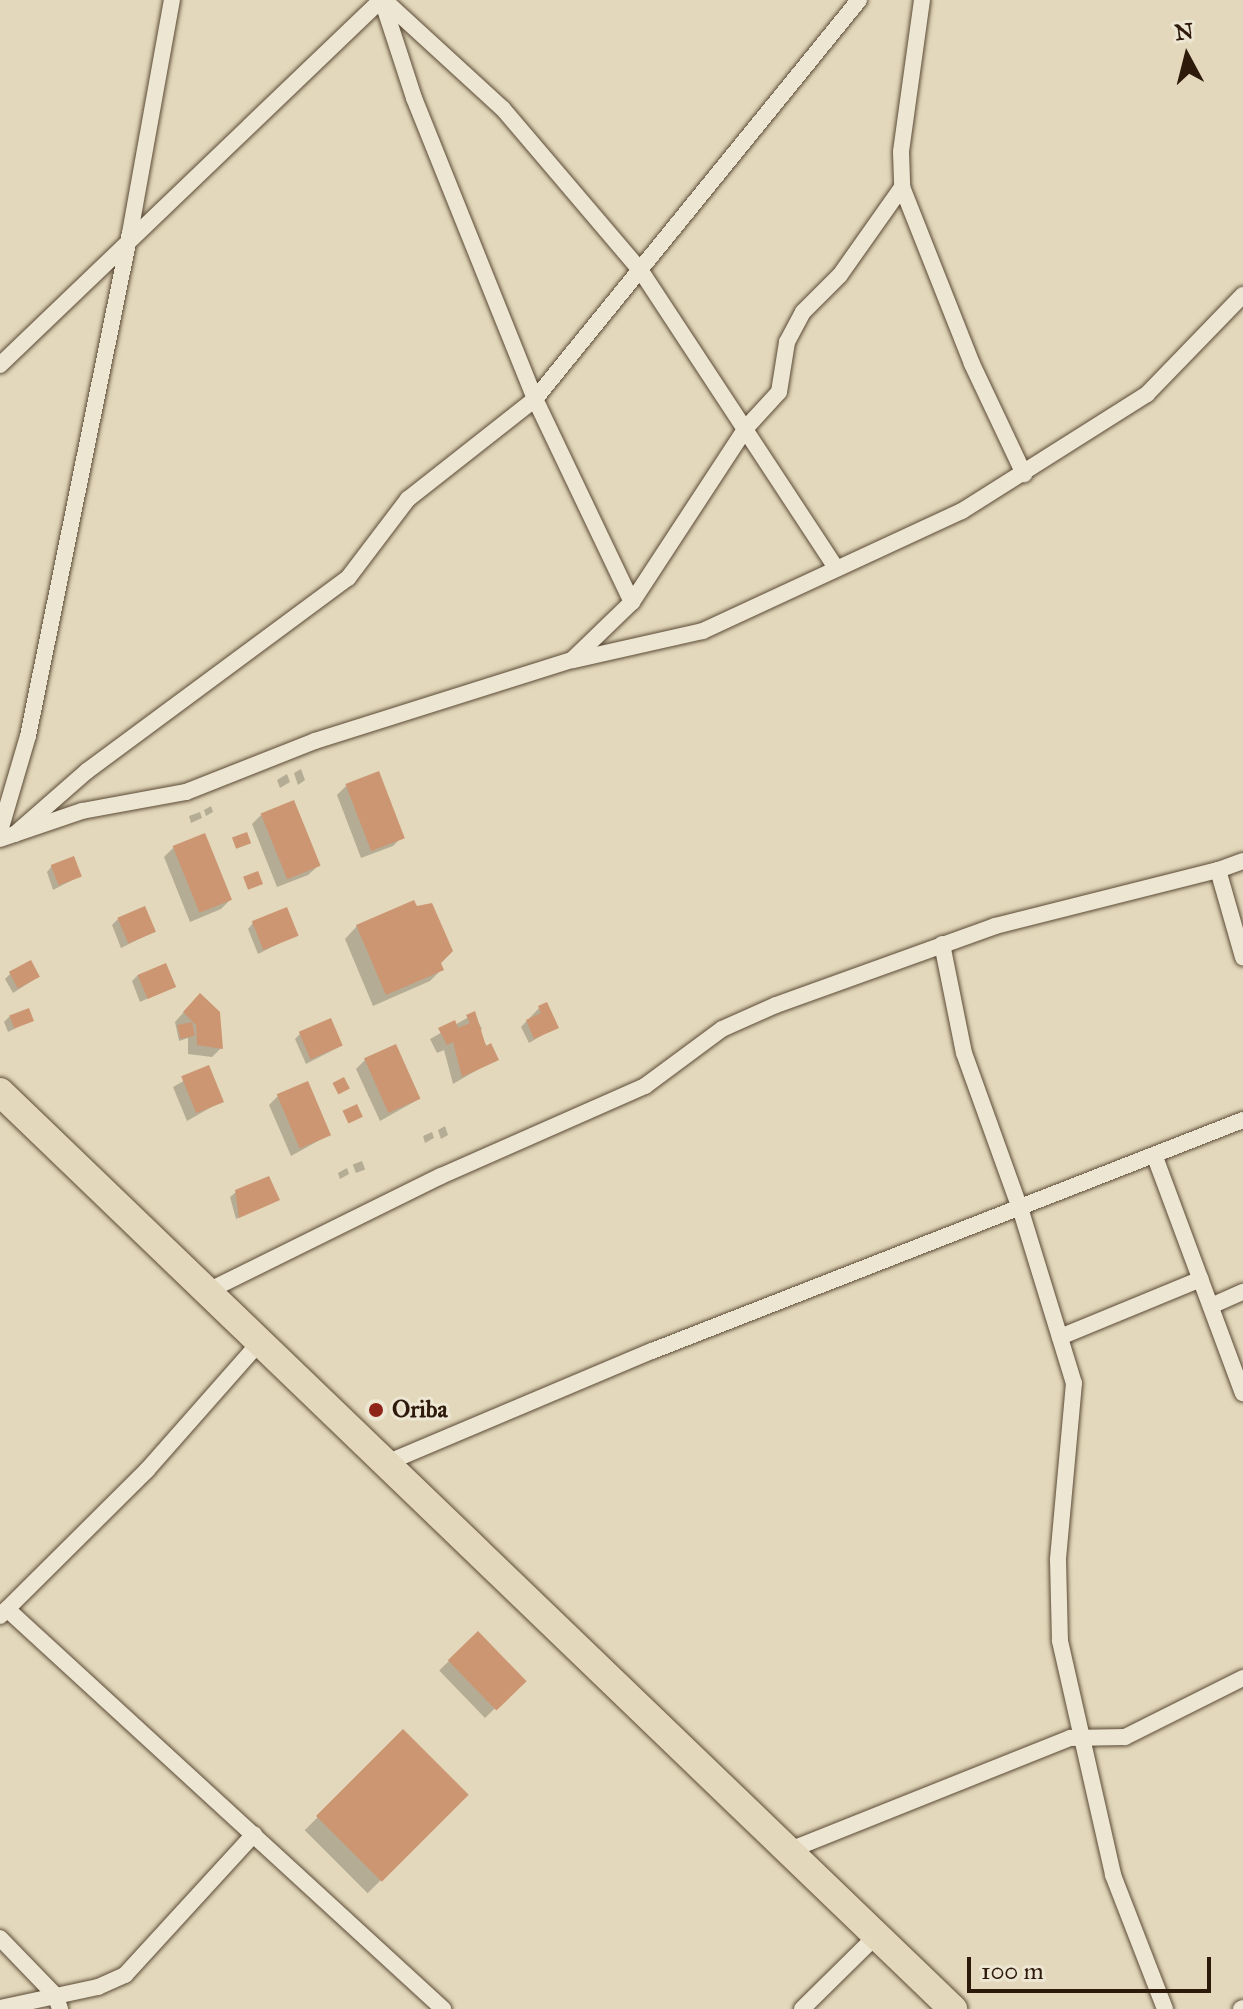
<!DOCTYPE html>
<html>
<head>
<meta charset="utf-8">
<style>
  body { margin:0 }
  #map { position:relative; width:1243px; height:2009px; overflow:hidden; background:#e3d8bb; font-family:"IM FELL Great Primer",serif }
  div>[style] { position:absolute }
  [style*='--x'] { left:calc(var(--x)*1px); top:calc(var(--y)*1px); width:calc(var(--w)*1px); rotate:calc(var(--a)*1deg) }
  .shadow>* { inset:0; background:#0003; transform-origin:0 0 }
  .building>* { inset:0; background:#cc9673; transform-origin:0 0 }
  .roads { filter:drop-shadow(0 0 2px #5b4a36) drop-shadow(0 0 2px #5b4a36) }
  .minor>* { height:16px; margin:-8px; padding:0 8px; transform-origin:8px; border-radius:8px; background:#ede6d3 }
  .trunk>* { height:28px; margin:-14px; padding:0 14px; transform-origin:14px; border-radius:14px; background:#e3d8bb }
  .dots>* { width:22px; height:22px; translate:-50% -50%; box-sizing:border-box; border:4px solid #ede6d3; border-radius:50% }
  span { translate:-50% -50%; white-space:nowrap; text-align:center; line-height:1.15; -webkit-text-stroke:6px #ede6d3; paint-order:stroke }
  .poi-label { font-size:24px; color:#2e1a0a; font-weight:700 }
  .left { translate:0 -50%; text-align:left }
  .north { position:absolute; left:1147px; top:16px; width:80px; height:80px; -webkit-text-stroke:6px #ede6d3; paint-order:stroke; rotate:353deg; font-size:22px; font-weight:700; line-height:32px; text-align:center; color:#2e1a0a }
  .north::after { content:''; display:block; margin:auto; width:28px; height:36px; background:#2e1a0a; clip-path:polygon(50% 0,100% 100%,50% 72%,0 100%) }
  .scale { position:absolute; left:967px; top:1957px; width:244px; height:36px; box-sizing:border-box; border:4px solid #2e1a0a; border-top:0; padding-left:10px; font-size:24px; line-height:28px; white-space:nowrap; color:#2e1a0a; -webkit-text-stroke:6px #ede6d3; paint-order:stroke }
</style>
</head>
<body>
<div id="map">
  <div class="shadow">
    <div style="clip-path:polygon(301px 769px,305px 780px,298px 785px,294px 773px)"></div>
    <div style="clip-path:polygon(287px 774px,290px 782px,280px 788px,277px 780px)"></div>
    <div style="clip-path:polygon(346px 786px,402px 837px,393px 846px,361px 858px,337px 795px)"></div>
    <div style="clip-path:polygon(211px 806px,213px 812px,206px 816px,204px 810px)"></div>
    <div style="clip-path:polygon(200px 812px,202px 818px,191px 823px,189px 816px)"></div>
    <div style="clip-path:polygon(261px 815px,318px 866px,308px 875px,277px 887px,252px 824px)"></div>
    <div style="clip-path:polygon(173px 848px,230px 900px,221px 909px,190px 922px,164px 857px)"></div>
    <div style="clip-path:polygon(52px 866px,80px 876px,53px 890px,47px 872px)"></div>
    <div style="clip-path:polygon(118px 919px,153px 932px,121px 948px,112px 925px)"></div>
    <div style="clip-path:polygon(253px 923px,296px 935px,258px 954px,248px 929px)"></div>
    <div style="clip-path:polygon(357px 926px,439px 963px,442px 969px,430px 981px,373px 1006px,345px 939px)"></div>
    <div style="clip-path:polygon(10px 974px,38px 977px,13px 993px,5px 979px)"></div>
    <div style="clip-path:polygon(138px 975px,173px 987px,140px 1002px,132px 981px)"></div>
    <div style="clip-path:polygon(191px 1004px,221px 1048px,212px 1057px,188px 1054px,188px 1038px,179px 1041px,175px 1022px)"></div>
    <div style="clip-path:polygon(539px 1008px,556px 1027px,529px 1043px,521px 1027px)"></div>
    <div style="clip-path:polygon(474px 1014px,482px 1029px,478px 1033px,496px 1059px,453px 1084px,444px 1050px,437px 1053px,430px 1039px)"></div>
    <div style="clip-path:polygon(10px 1016px,32px 1020px,8px 1032px,4px 1022px)"></div>
    <div style="clip-path:polygon(301px 1033px,341px 1046px,306px 1064px,295px 1039px)"></div>
    <div style="clip-path:polygon(365px 1060px,419px 1099px,380px 1121px,356px 1069px)"></div>
    <div style="clip-path:polygon(208px 1067px,222px 1101px,187px 1121px,173px 1087px)"></div>
    <div style="clip-path:polygon(278px 1096px,329px 1135px,291px 1156px,269px 1105px)"></div>
    <div style="clip-path:polygon(445px 1126px,448px 1135px,441px 1139px,438px 1130px)"></div>
    <div style="clip-path:polygon(432px 1132px,434px 1138px,425px 1143px,423px 1136px)"></div>
    <div style="left:362px;top:1161px;width:9px;height:10px;rotate:69deg"></div>
    <div style="clip-path:polygon(347px 1168px,349px 1174px,340px 1179px,338px 1173px)"></div>
    <div style="clip-path:polygon(236px 1192px,277px 1200px,236px 1219px,230px 1197px)"></div>
    <div style="left:478px;top:1633px;width:66px;height:54px;rotate:46deg"></div>
    <div style="left:403px;top:1732px;width:89px;height:139px;rotate:45deg"></div>
  </div>
  <div class="building">
    <div style="left:379px;top:771px;width:72px;height:36px;rotate:69deg"></div>
    <div style="left:294px;top:800px;width:71px;height:36px;rotate:68deg"></div>
    <div style="left:247px;top:832px;width:12px;height:16px;rotate:70deg"></div>
    <div style="left:205px;top:833px;width:72px;height:35px;rotate:68deg"></div>
    <div style="left:74px;top:856px;width:22px;height:25px;rotate:69deg"></div>
    <div style="left:258px;top:871px;width:14px;height:16px;rotate:69deg"></div>
    <div style="clip-path:polygon(414px 900px,417px 906px,432px 903px,453px 951px,441px 963px,444px 970px,386px 995px,356px 925px)"></div>
    <div style="left:145px;top:906px;width:28px;height:30px;rotate:67deg"></div>
    <div style="left:287px;top:907px;width:31px;height:38px;rotate:68deg"></div>
    <div style="left:31px;top:960px;width:19px;height:25px;rotate:62deg"></div>
    <div style="left:166px;top:963px;width:26px;height:31px;rotate:67deg"></div>
    <div style="clip-path:polygon(200px 993px,220px 1012px,223px 1049px,197px 1045px,196px 1025px,183px 1012px)"></div>
    <div style="clip-path:polygon(547px 1002px,559px 1028px,534px 1039px,526px 1020px,541px 1013px,538px 1006px)"></div>
    <div style="left:29px;top:1008px;width:14px;height:21px;rotate:69deg"></div>
    <div style="clip-path:polygon(475px 1011px,486px 1046px,491px 1043px,499px 1060px,462px 1077px,453px 1042px,447px 1045px,438px 1028px,455px 1020px,458px 1028px,470px 1023px,466px 1015px)"></div>
    <div style="left:331px;top:1018px;width:30px;height:35px;rotate:67deg"></div>
    <div style="left:192px;top:1022px;width:14px;height:15px;rotate:78deg"></div>
    <div style="left:396px;top:1044px;width:60px;height:35px;rotate:66deg"></div>
    <div style="left:209px;top:1065px;width:40px;height:30px;rotate:68deg"></div>
    <div style="left:344px;top:1077px;width:13px;height:13px;rotate:63deg"></div>
    <div style="left:308px;top:1081px;width:59px;height:34px;rotate:67deg"></div>
    <div style="left:357px;top:1104px;width:14px;height:16px;rotate:65deg"></div>
    <div style="clip-path:polygon(269px 1176px,280px 1200px,239px 1218px,235px 1190px)"></div>
    <div style="left:478px;top:1631px;width:70px;height:42px;rotate:46deg"></div>
    <div style="left:403px;top:1729px;width:93px;height:123px;rotate:45deg"></div>
  </div>
  <div class="roads">
    <div class="minor">
      <div style="--x:382;--y:0;--w:103;--a:71.9"></div>
      <div style="--x:414;--y:98;--w:324;--a:68.1"></div>
      <div style="--x:535;--y:399;--w:225;--a:64.5"></div>
      <div style="--x:384;--y:0;--w:161;--a:42.5"></div>
      <div style="--x:503;--y:109;--w:213;--a:49.6"></div>
      <div style="--x:641;--y:271;--w:355;--a:56.7"></div>
      <div style="--x:922;--y:0;--w:153;--a:97.9"></div>
      <div style="--x:901;--y:152;--w:35;--a:88"></div>
      <div style="--x:902;--y:187;--w:190;--a:68.4"></div>
      <div style="--x:972;--y:364;--w:122;--a:64.7"></div>
      <div style="--x:0;--y:365;--w:528;--a:-43.77"></div>
      <div style="--x:574;--y:660;--w:132;--a:-12.7"></div>
      <div style="--x:703;--y:631;--w:285;--a:-24.9"></div>
      <div style="--x:962;--y:511;--w:219;--a:-32.3"></div>
      <div style="--x:1147;--y:394;--w:138;--a:-45.9"></div>
      <div style="--x:0;--y:831;--w:99;--a:-73.6"></div>
      <div style="--x:28;--y:736;--w:513;--a:-78.54"></div>
      <div style="--x:130;--y:233;--w:237;--a:-79.8"></div>
      <div style="--x:15;--y:834;--w:96;--a:-41.2"></div>
      <div style="--x:87;--y:771;--w:325;--a:-36.5"></div>
      <div style="--x:348;--y:578;--w:99;--a:-52.8"></div>
      <div style="--x:408;--y:499;--w:162;--a:-38.2"></div>
      <div style="--x:535;--y:399;--w:514;--a:-50.92"></div>
      <div style="--x:0;--y:839;--w:87;--a:-18.9"></div>
      <div style="--x:82;--y:811;--w:106;--a:-10.4"></div>
      <div style="--x:186;--y:792;--w:139;--a:-21.6"></div>
      <div style="--x:315;--y:741;--w:269;--a:-17.5"></div>
      <div style="--x:572;--y:660;--w:83;--a:-44"></div>
      <div style="--x:632;--y:602;--w:207;--a:-56.8"></div>
      <div style="--x:745;--y:429;--w:50;--a:-47.4"></div>
      <div style="--x:779;--y:392;--w:51;--a:-80.9"></div>
      <div style="--x:787;--y:342;--w:34;--a:-62"></div>
      <div style="--x:803;--y:312;--w:52;--a:-45"></div>
      <div style="--x:840;--y:275;--w:108;--a:-54.8"></div>
      <div style="--x:1243;--y:861;--w:27;--a:160"></div>
      <div style="--x:1218;--y:870;--w:91;--a:74"></div>
      <div style="--x:942;--y:944;--w:111;--a:78.6"></div>
      <div style="--x:964;--y:1053;--w:168;--a:70.2"></div>
      <div style="--x:1021;--y:1211;--w:180;--a:72.9"></div>
      <div style="--x:1074;--y:1383;--w:178;--a:95.2"></div>
      <div style="--x:1058;--y:1560;--w:81;--a:88.6"></div>
      <div style="--x:1060;--y:1641;--w:240;--a:77.2"></div>
      <div style="--x:1113;--y:1875;--w:144;--a:68.8"></div>
      <div style="--x:1155;--y:1157;--w:252;--a:69.6"></div>
      <div style="--x:204;--y:1293;--w:264;--a:-26.3"></div>
      <div style="--x:441;--y:1176;--w:223;--a:-23.8"></div>
      <div style="--x:645;--y:1086;--w:96;--a:-36.5"></div>
      <div style="--x:722;--y:1029;--w:59;--a:-24"></div>
      <div style="--x:776;--y:1005;--w:233;--a:-19.8"></div>
      <div style="--x:995;--y:926;--w:230;--a:-14.1"></div>
      <div style="--x:1211;--y:1306;--w:35;--a:-24"></div>
      <div style="--x:1060;--y:1337;--w:152;--a:-22.4"></div>
      <div style="--x:384;--y:1464;--w:291;--a:-22.9"></div>
      <div style="--x:652;--y:1351;--w:635;--a:-21.35"></div>
      <div style="--x:7;--y:1609;--w:592;--a:42.53"></div>
      <div style="--x:0;--y:1616;--w:207;--a:-44.8"></div>
      <div style="--x:147;--y:1470;--w:169;--a:-48.6"></div>
      <div style="--x:790;--y:1850;--w:302;--a:-21.8"></div>
      <div style="--x:1070;--y:1738;--w:55;--a:-1"></div>
      <div style="--x:1125;--y:1737;--w:132;--a:-26.6"></div>
      <div style="--x:0;--y:1938;--w:79;--a:46"></div>
      <div style="--x:55;--y:1995;--w:15;--a:70"></div>
      <div style="--x:0;--y:2008;--w:100;--a:-12.1"></div>
      <div style="--x:98;--y:1987;--w:30;--a:-24"></div>
      <div style="--x:125;--y:1975;--w:191;--a:-47.5"></div>
      <div style="--x:802;--y:2009;--w:105;--a:-44.6"></div>
      <div style="--x:1241;--y:2009;--w:2;--a:-27"></div>
    </div>
    <div class="trunk">
      <div style="--x:0;--y:1092;--w:1323;--a:43.9"></div>
    </div>
  </div>
  <div class="dots">
    <div style="left:376px;top:1410px;background:#8f2418"></div>
  </div>
  <div class="poi-label">
    <span class="left" style="left:392px;top:1410px">Oriba</span>
  </div>
  <div class="north">N</div>
  <div class="scale">100 m</div>
</div>
</body>
</html>
